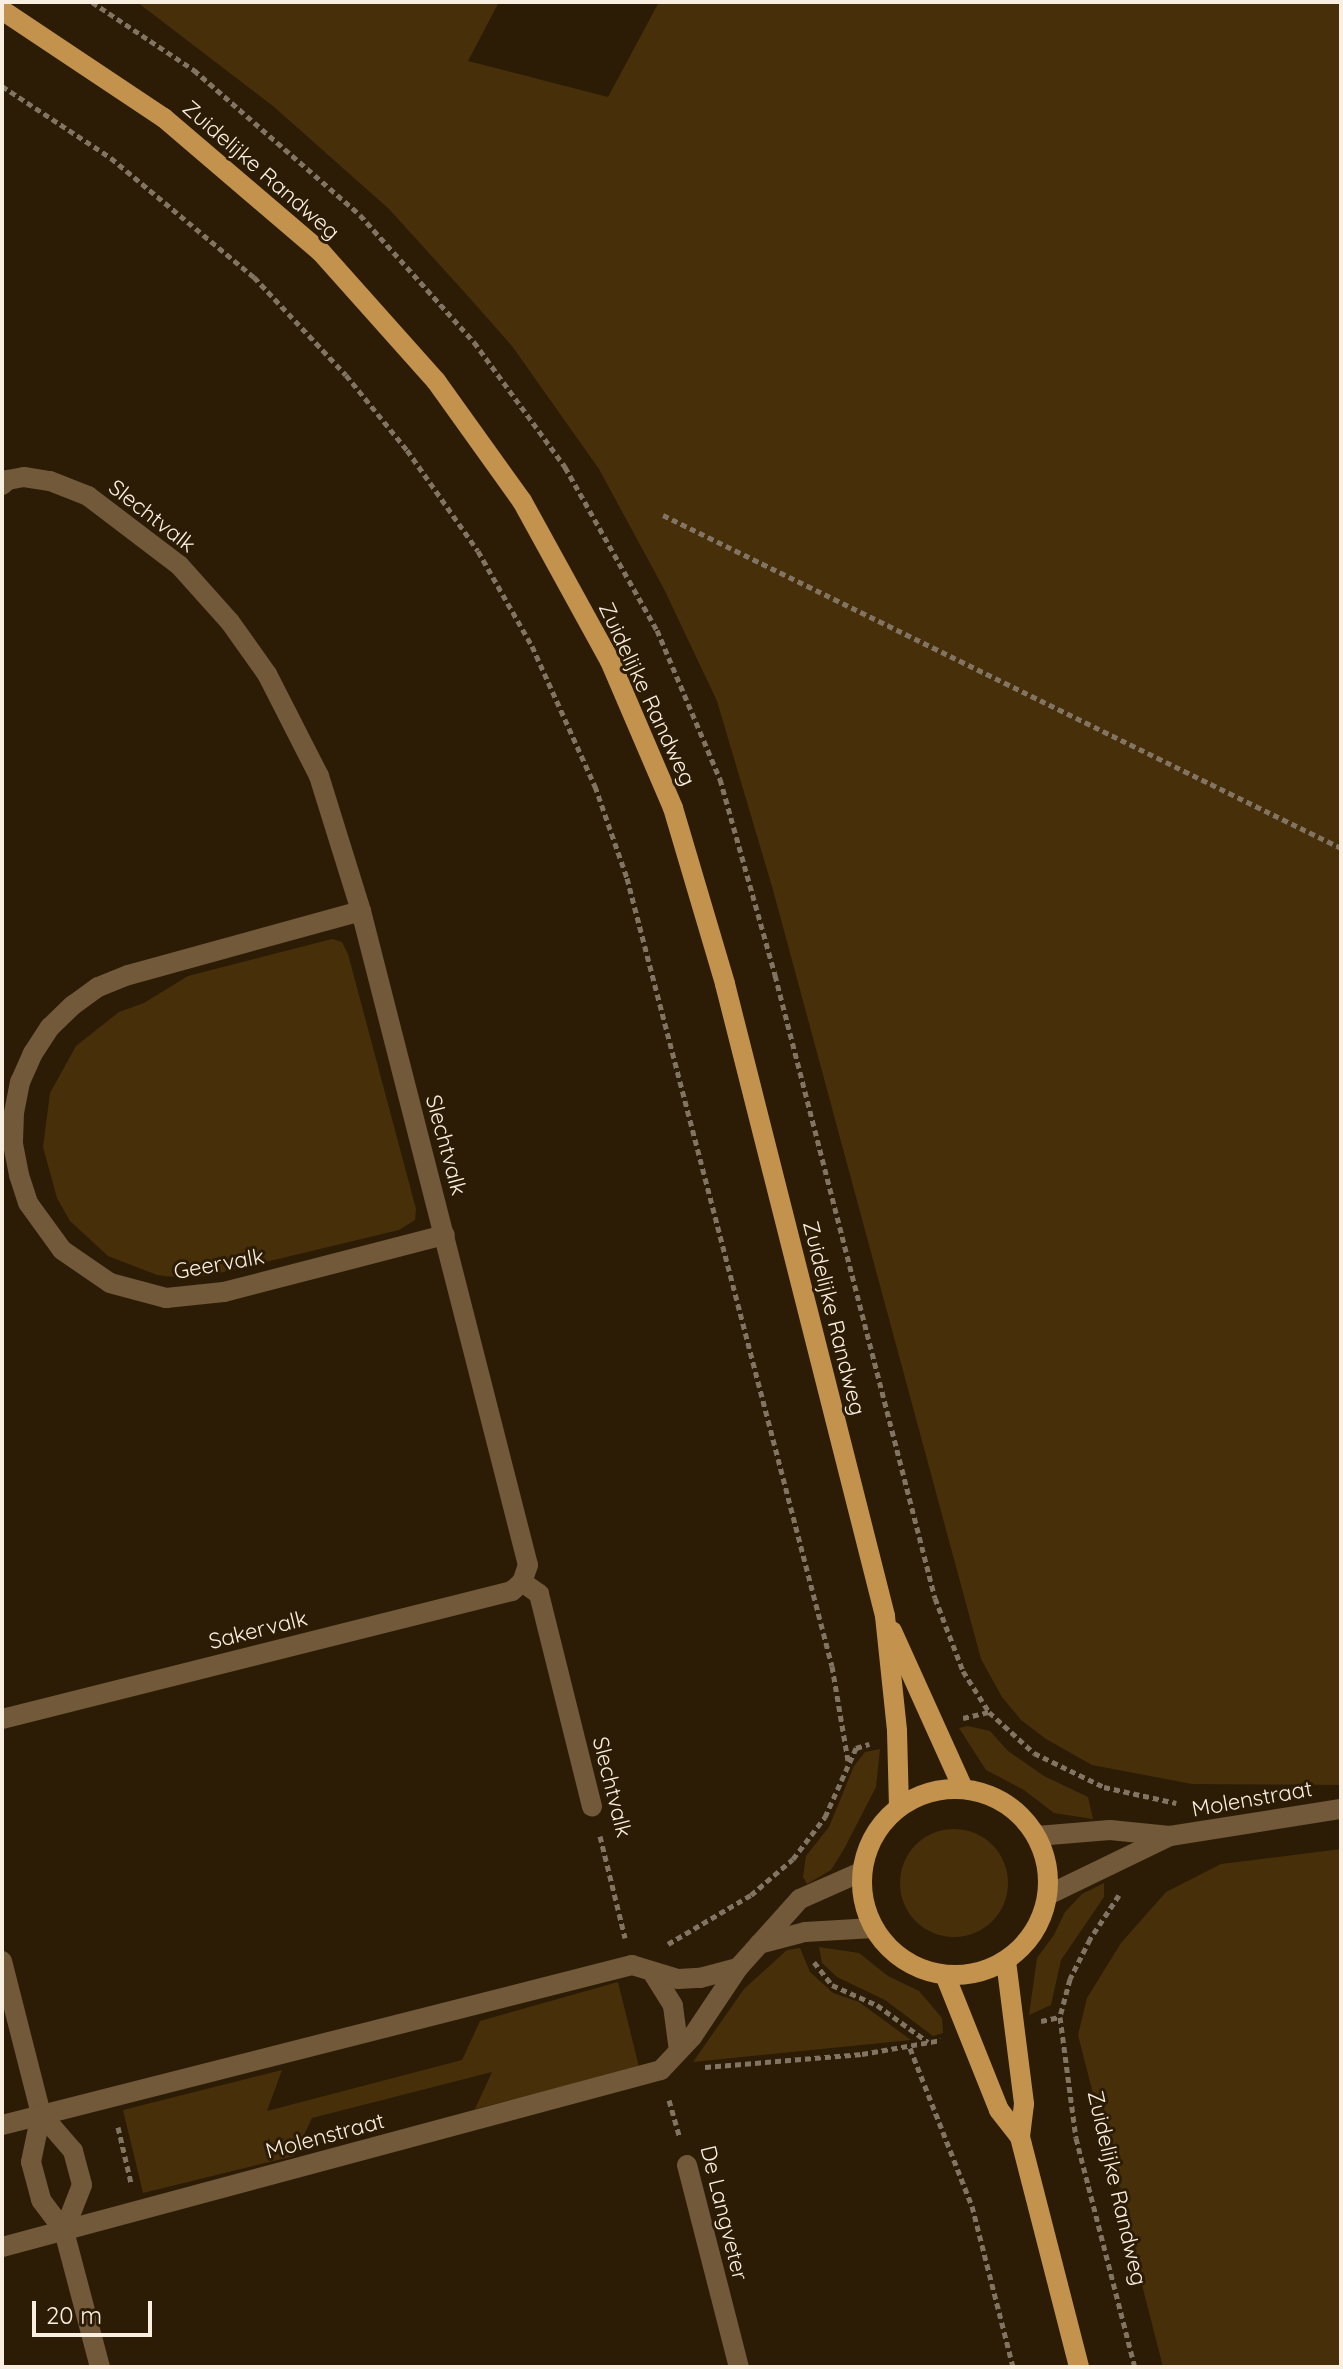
<!DOCTYPE html>
<html>
<head>
<meta charset="utf-8">
<style>
  body { margin:0 }
  #map { position:relative; width:1343px; height:2369px; overflow:hidden; background:#2c1c06; font-family:Quicksand,sans-serif }
  div>[style] { position:absolute }
  [style*='--x'] { left:calc(var(--x)*1px); top:calc(var(--y)*1px); width:calc(var(--w)*1px); rotate:calc(var(--a)*1deg) }
  .green>* { inset:0; background:#472f09 }
  .round { border-radius:50% }
  .path>* { height:5px; margin-top:-2.5px; transform-origin:0; background:repeating-linear-gradient(90deg,#827462 0 6px,transparent 0 10px) }
  .street>* { height:20px; margin:-10px; padding:0 10px; transform-origin:10px; border-radius:10px; background:#71593a }
  .primary>* { height:20px; margin:-10px; padding:0 10px; transform-origin:10px; border-radius:10px; background:#c3924d }
  .primary>.ring { margin:-10px; padding:0; box-sizing:content-box; background:none; border:20px solid #c3924d; border-radius:50% }
  span { translate:-50% -50%; white-space:nowrap; text-align:center; line-height:1.15; -webkit-text-stroke:6px #2c1c06; paint-order:stroke }
  .street-label { font-size:22px; color:#f9efe1 }
  .frame { position:absolute; inset:0; border:4px solid #f9efe1; pointer-events:none }
  .scale { position:absolute; left:32px; top:2301px; width:120px; height:36px; box-sizing:border-box; border:4px solid #f9efe1; border-top:0; padding-left:10px; font-size:24px; line-height:28px; white-space:nowrap; color:#f9efe1; -webkit-text-stroke:6px #2c1c06; paint-order:stroke }
</style>
</head>
<body>
<div id="map">
  <div class="green">
    <div style="clip-path:polygon(137px 2px,499px 2px,468px 61px,608px 97px,659px 2px,1341px 2px,1341px 1785px,1192px 1784px,1092px 1765px,1046px 1739px,1021px 1720px,1002px 1697px,981px 1659px,773px 890px,717px 701px,664px 589px,599px 469px,512px 346px,467px 295px,389px 209px,273px 106px)"></div>
    <div style="clip-path:polygon(332px 939px,342px 942px,348px 954px,416px 1209px,415px 1220px,399px 1230px,211px 1275px,183px 1278px,157px 1275px,108px 1256px,70px 1221px,57px 1198px,43px 1147px,50px 1093px,76px 1046px,119px 1012px,144px 1003px,188px 976px)"></div>
    <div style="clip-path:polygon(968px 1726px,990px 1731px,1008px 1751px,1044px 1776px,1088px 1797px,1093px 1819px,1054px 1813px,1024px 1790px,986px 1770px,959px 1728px)"></div>
    <div style="clip-path:polygon(880px 1749px,876px 1787px,844px 1849px,831px 1870px,807px 1884px,803px 1877px,806px 1856px,829px 1827px,854px 1766px,865px 1752px)"></div>
    <div class="round" style="left:900px;top:1829px;width:108px;height:108px"></div>
    <div style="clip-path:polygon(1341px 1849px,1341px 2367px,1163px 2367px,1078px 2035px,1087px 1998px,1121px 1943px,1166px 1892px,1221px 1864px)"></div>
    <div style="clip-path:polygon(1104px 1883px,1104px 1897px,1061px 1960px,1051px 2005px,1029px 2015px,1037px 1958px,1054px 1935px,1065px 1912px,1082px 1894px)"></div>
    <div style="clip-path:polygon(819px 1947px,859px 1953px,888px 1976px,919px 1991px,942px 2018px,943px 2033px,933px 2036px,885px 2000px,837px 1977px,822px 1963px)"></div>
    <div style="clip-path:polygon(800px 1948px,810px 1972px,833px 1993px,859px 2002px,911px 2040px,693px 2062px,744px 1989px,787px 1950px)"></div>
    <div style="clip-path:polygon(618px 1982px,639px 2067px,475px 2109px,492px 2072px,312px 2118px,294px 2156px,143px 2193px,123px 2110px,282px 2070px,267px 2111px,462px 2060px,480px 2021px)"></div>
  </div>
  <div class="path">
    <div style="--x:92;--y:2;--w:123;--a:33.7"></div>
    <div style="--x:194;--y:70;--w:220;--a:41.1"></div>
    <div style="--x:360;--y:215;--w:171;--a:48.1"></div>
    <div style="--x:474;--y:342;--w:155;--a:53.9"></div>
    <div style="--x:565;--y:467;--w:187;--a:60.6"></div>
    <div style="--x:657;--y:630;--w:162;--a:67.1"></div>
    <div style="--x:720;--y:779;--w:204;--a:74.3"></div>
    <div style="--x:775;--y:975;--w:643;--a:75.6"></div>
    <div style="--x:935;--y:1598;--w:78;--a:69"></div>
    <div style="--x:963;--y:1671;--w:49;--a:57.6"></div>
    <div style="--x:989;--y:1712;--w:61;--a:42.3"></div>
    <div style="--x:1034;--y:1753;--w:78;--a:25.9"></div>
    <div style="--x:1104;--y:1787;--w:74;--a:12.5"></div>
    <div style="--x:2;--y:86;--w:131;--a:33.4"></div>
    <div style="--x:111;--y:158;--w:186;--a:39.8"></div>
    <div style="--x:254;--y:277;--w:134;--a:46.8"></div>
    <div style="--x:346;--y:375;--w:97;--a:50.9"></div>
    <div style="--x:407;--y:450;--w:123;--a:54.9"></div>
    <div style="--x:478;--y:551;--w:109;--a:60.4"></div>
    <div style="--x:532;--y:646;--w:154;--a:65.8"></div>
    <div style="--x:595;--y:786;--w:97;--a:70.8"></div>
    <div style="--x:627;--y:878;--w:814;--a:75.42"></div>
    <div style="--x:832;--y:1666;--w:96;--a:80.4"></div>
    <div style="--x:663;--y:515;--w:755;--a:26.16"></div>
    <div style="--x:963;--y:1718;--w:27;--a:-13"></div>
    <div style="--x:600;--y:1836;--w:105;--a:76.2"></div>
    <div style="--x:1119;--y:1895;--w:53;--a:123.4"></div>
    <div style="--x:1090;--y:1939;--w:45;--a:116.6"></div>
    <div style="--x:1070;--y:1979;--w:39;--a:105"></div>
    <div style="--x:1060;--y:2017;--w:122;--a:82.5"></div>
    <div style="--x:1076;--y:2138;--w:236;--a:75.6"></div>
    <div style="--x:668;--y:1944;--w:96;--a:-30.6"></div>
    <div style="--x:751;--y:1895;--w:55;--a:-40.6"></div>
    <div style="--x:793;--y:1859;--w:53;--a:-52.7"></div>
    <div style="--x:825;--y:1817;--w:76;--a:-65.8"></div>
    <div style="--x:856;--y:1748;--w:14;--a:-17"></div>
    <div style="--x:814;--y:1962;--w:29;--a:52"></div>
    <div style="--x:832;--y:1985;--w:49;--a:24"></div>
    <div style="--x:877;--y:2005;--w:63;--a:36"></div>
    <div style="--x:1041;--y:2021;--w:19;--a:-12"></div>
    <div style="--x:910;--y:2048;--w:170;--a:68.6"></div>
    <div style="--x:972;--y:2206;--w:166;--a:75.7"></div>
    <div style="--x:705;--y:2067;--w:158;--a:-4.7"></div>
    <div style="--x:862;--y:2054;--w:80;--a:-10"></div>
    <div style="--x:669;--y:2100;--w:37;--a:74"></div>
    <div style="--x:118;--y:2127;--w:57;--a:76.9"></div>
  </div>
  <div class="street">
    <div style="--x:2;--y:485;--w:8;--a:-40"></div>
    <div style="--x:8;--y:480;--w:16;--a:-11"></div>
    <div style="--x:24;--y:477;--w:26;--a:9"></div>
    <div style="--x:50;--y:481;--w:41;--a:21.5"></div>
    <div style="--x:88;--y:496;--w:114;--a:37.2"></div>
    <div style="--x:179;--y:565;--w:76;--a:48.2"></div>
    <div style="--x:230;--y:622;--w:64;--a:54.6"></div>
    <div style="--x:267;--y:674;--w:114;--a:63"></div>
    <div style="--x:319;--y:776;--w:141;--a:72.7"></div>
    <div style="--x:361;--y:911;--w:675;--a:75.68"></div>
    <div style="--x:528;--y:1565;--w:18;--a:109"></div>
    <div style="--x:522;--y:1582;--w:21;--a:35"></div>
    <div style="--x:539;--y:1594;--w:219;--a:76"></div>
    <div style="--x:361;--y:911;--w:242;--a:164.6"></div>
    <div style="--x:128;--y:975;--w:32;--a:158"></div>
    <div style="--x:98;--y:987;--w:31;--a:144"></div>
    <div style="--x:73;--y:1005;--w:32;--a:136"></div>
    <div style="--x:50;--y:1027;--w:31;--a:123"></div>
    <div style="--x:33;--y:1053;--w:32;--a:114"></div>
    <div style="--x:20;--y:1082;--w:32;--a:101"></div>
    <div style="--x:14;--y:1113;--w:31;--a:92"></div>
    <div style="--x:13;--y:1144;--w:32;--a:79"></div>
    <div style="--x:19;--y:1175;--w:29;--a:72"></div>
    <div style="--x:28;--y:1203;--w:58;--a:54.1"></div>
    <div style="--x:62;--y:1250;--w:58;--a:34.5"></div>
    <div style="--x:110;--y:1283;--w:58;--a:15"></div>
    <div style="--x:166;--y:1298;--w:58;--a:-5.9"></div>
    <div style="--x:224;--y:1292;--w:228;--a:-14.5"></div>
    <div style="--x:2;--y:1719;--w:526;--a:-14.09"></div>
    <div style="--x:512;--y:1591;--w:13;--a:-42"></div>
    <div style="--x:1037;--y:1836;--w:73;--a:-4.7"></div>
    <div style="--x:1110;--y:1830;--w:60;--a:5.7"></div>
    <div style="--x:1170;--y:1836;--w:173;--a:-9"></div>
    <div style="--x:1048;--y:1895;--w:136;--a:-25.8"></div>
    <div style="--x:759;--y:1944;--w:48;--a:-14.6"></div>
    <div style="--x:805;--y:1932;--w:68;--a:-3.4"></div>
    <div style="--x:2;--y:1961;--w:158;--a:75.7"></div>
    <div style="--x:41;--y:2114;--w:49;--a:101.8"></div>
    <div style="--x:31;--y:2162;--w:39;--a:75"></div>
    <div style="--x:41;--y:2200;--w:39;--a:53"></div>
    <div style="--x:64;--y:2231;--w:141;--a:75.2"></div>
    <div style="--x:654;--y:1975;--w:36;--a:58"></div>
    <div style="--x:673;--y:2006;--w:45;--a:82.4"></div>
    <div style="--x:41;--y:2114;--w:49;--a:49.1"></div>
    <div style="--x:73;--y:2151;--w:35;--a:75"></div>
    <div style="--x:82;--y:2185;--w:49;--a:111.4"></div>
    <div style="--x:2;--y:2125;--w:650;--a:-14.25"></div>
    <div style="--x:632;--y:1965;--w:48;--a:16.9"></div>
    <div style="--x:678;--y:1979;--w:22;--a:-3"></div>
    <div style="--x:700;--y:1978;--w:39;--a:-15"></div>
    <div style="--x:687;--y:2165;--w:209;--a:75.6"></div>
    <div style="--x:2;--y:2247;--w:682;--a:-15.03"></div>
    <div style="--x:661;--y:2070;--w:45;--a:-46.8"></div>
    <div style="--x:692;--y:2037;--w:83;--a:-56.3"></div>
    <div style="--x:738;--y:1968;--w:93;--a:-48.1"></div>
    <div style="--x:800;--y:1899;--w:67;--a:-23.9"></div>
  </div>
  <div class="primary">
    <div style="--x:2;--y:10;--w:195;--a:33.7"></div>
    <div style="--x:164;--y:118;--w:206;--a:40.5"></div>
    <div style="--x:321;--y:252;--w:173;--a:48.3"></div>
    <div style="--x:436;--y:381;--w:148;--a:54.4"></div>
    <div style="--x:522;--y:501;--w:183;--a:61.2"></div>
    <div style="--x:610;--y:661;--w:160;--a:66.8"></div>
    <div style="--x:673;--y:808;--w:184;--a:73.5"></div>
    <div style="--x:725;--y:984;--w:652;--a:75.79"></div>
    <div style="--x:885;--y:1616;--w:116;--a:84"></div>
    <div style="--x:897;--y:1731;--w:75;--a:88.5"></div>
    <div style="--x:892;--y:1631;--w:172;--a:65.7"></div>
    <div class="ring" style="left:862px;top:1789px;width:166px;height:166px"></div>
    <div style="--x:1006;--y:1961;--w:144;--a:82.8"></div>
    <div style="--x:1024;--y:2104;--w:33;--a:97"></div>
    <div style="--x:1020;--y:2137;--w:237;--a:75.6"></div>
    <div style="--x:945;--y:1975;--w:145;--a:68.2"></div>
    <div style="--x:999;--y:2110;--w:34;--a:52"></div>
  </div>
  <div class="street-label">
    <span style="left:261px;top:170px;rotate:41deg">Zuidelijke Randweg</span>
    <span style="left:152px;top:516px;rotate:38deg">Slechtvalk</span>
    <span style="left:647px;top:694px;rotate:65deg">Zuidelijke Randweg</span>
    <span style="left:446px;top:1145px;rotate:75deg">Slechtvalk</span>
    <span style="left:219px;top:1264px;rotate:-10deg">Geervalk</span>
    <span style="left:834px;top:1318px;rotate:76deg">Zuidelijke Randweg</span>
    <span style="left:258px;top:1630px;rotate:-14deg">Sakervalk</span>
    <span style="left:612px;top:1787px;rotate:76deg">Slechtvalk</span>
    <span style="left:1252px;top:1799px;rotate:-10deg">Molenstraat</span>
    <span style="left:325px;top:2136px;rotate:-15deg">Molenstraat</span>
    <span style="left:1117px;top:2188px;rotate:77deg">Zuidelijke Randweg</span>
    <span style="left:724px;top:2213px;rotate:76deg">De Langveter</span>
  </div>
  <div class="frame"></div>
  <div class="scale">20 m</div>
</div>
</body>
</html>
